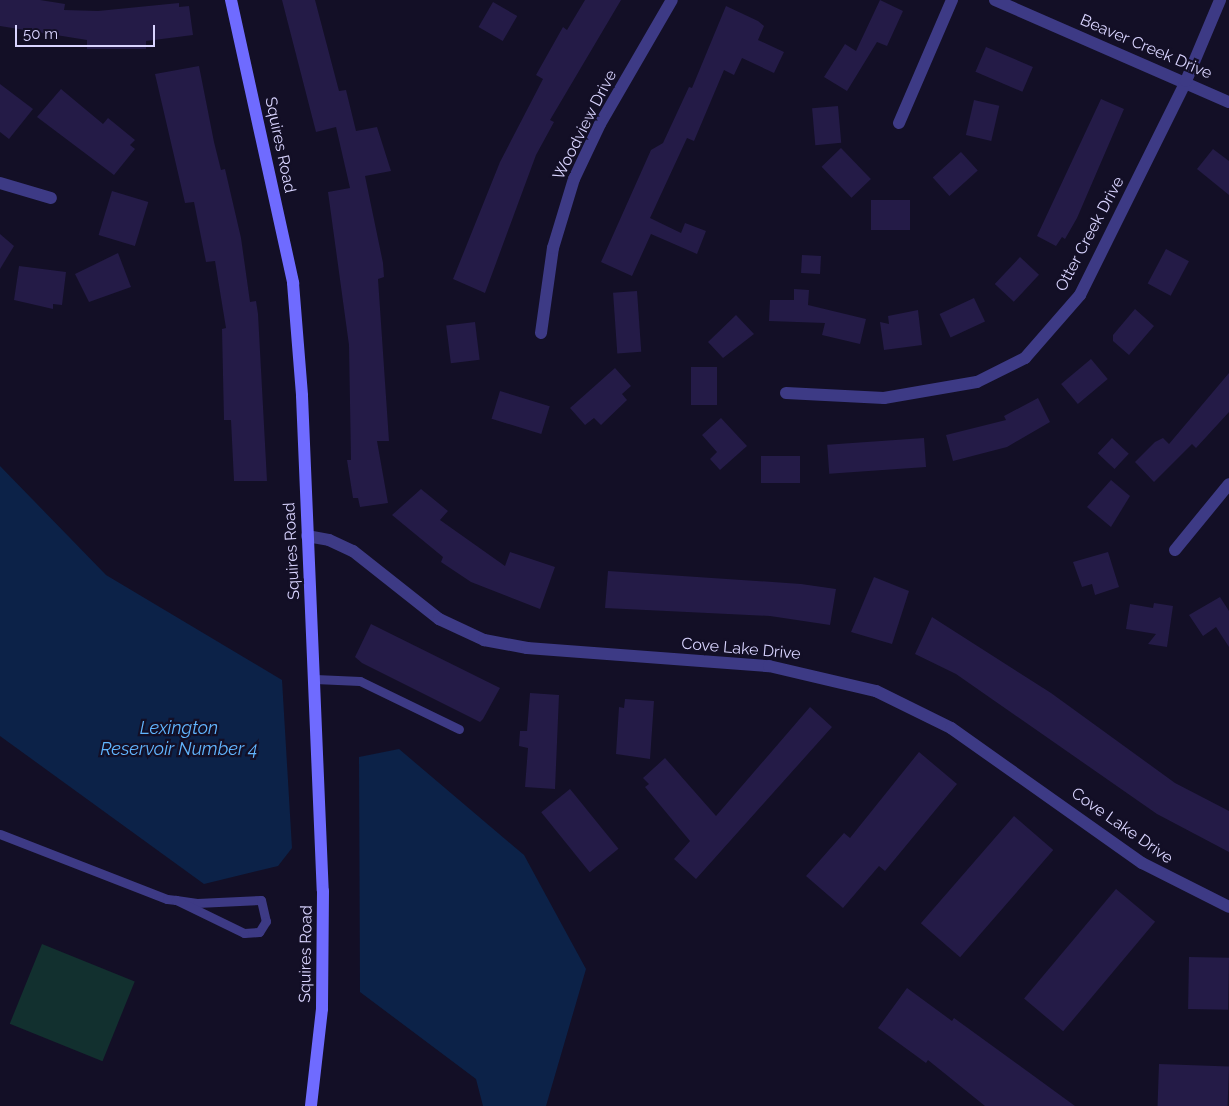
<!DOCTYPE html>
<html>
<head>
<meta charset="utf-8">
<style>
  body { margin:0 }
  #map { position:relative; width:1229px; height:1106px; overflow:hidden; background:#130f26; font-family:Raleway,sans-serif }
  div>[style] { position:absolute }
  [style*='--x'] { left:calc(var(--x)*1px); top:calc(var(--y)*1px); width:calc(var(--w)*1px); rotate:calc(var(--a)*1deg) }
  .green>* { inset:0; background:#12302f; transform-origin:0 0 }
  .water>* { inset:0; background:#0c2248 }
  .building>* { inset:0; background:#241b47; transform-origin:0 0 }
  .lane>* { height:9px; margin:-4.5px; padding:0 4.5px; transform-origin:4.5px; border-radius:4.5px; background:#3d3a85 }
  .street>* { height:12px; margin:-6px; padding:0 6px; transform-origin:6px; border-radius:6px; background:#3d3a85 }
  .secondary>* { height:12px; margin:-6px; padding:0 6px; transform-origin:6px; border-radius:6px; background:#6f6bff }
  span { translate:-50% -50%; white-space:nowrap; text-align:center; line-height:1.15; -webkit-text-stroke:4.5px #130f26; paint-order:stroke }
  .street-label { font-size:16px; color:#d9d4ff }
  .water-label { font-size:18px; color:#62b6ff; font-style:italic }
  .scale { position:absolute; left:15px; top:25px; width:140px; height:22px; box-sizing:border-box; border:2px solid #d9d4ff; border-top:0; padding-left:6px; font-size:15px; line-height:18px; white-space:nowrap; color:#d9d4ff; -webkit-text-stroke:4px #130f26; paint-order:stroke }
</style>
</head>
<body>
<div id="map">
  <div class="green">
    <div style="left:42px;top:944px;width:100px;height:86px;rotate:22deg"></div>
  </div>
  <div class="water">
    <div style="clip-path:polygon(0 466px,106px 575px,282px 680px,292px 848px,278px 866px,204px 884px,0 736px)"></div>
    <div style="clip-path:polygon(399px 749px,524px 855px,586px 969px,546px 1106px,483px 1106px,476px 1079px,360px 992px,359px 757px)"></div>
  </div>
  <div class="building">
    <div style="clip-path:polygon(0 0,40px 0,65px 4px,64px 10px,98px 11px,179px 3px,179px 7px,189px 6px,193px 35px,146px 41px,146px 49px,87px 49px,87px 40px,0 26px)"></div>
    <div style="clip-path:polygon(282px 0,315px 0,339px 91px,346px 90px,356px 131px,377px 127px,391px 171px,365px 176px,383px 263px,384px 277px,378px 279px,389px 441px,377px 441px,388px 503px,360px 507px,358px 498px,353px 498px,347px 460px,351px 460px,349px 345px,328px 192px,350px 188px,336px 127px,316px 132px)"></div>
    <div style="clip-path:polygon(585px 0,621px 0,550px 120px,554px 122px,536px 155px,485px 293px,453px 279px,500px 162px,543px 79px,536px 75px,563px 27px,567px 30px)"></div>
    <div style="clip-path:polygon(880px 0,903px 11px,887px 46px,877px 42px,847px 91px,824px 77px,845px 44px,856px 51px)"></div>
    <div style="left:493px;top:2px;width:28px;height:29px;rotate:30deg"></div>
    <div style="clip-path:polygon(726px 6px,758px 21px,764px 26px,758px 40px,784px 52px,774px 73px,742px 58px,734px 75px,724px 70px,694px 141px,687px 138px,650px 218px,681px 233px,685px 223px,706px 231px,697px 254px,651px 234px,632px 276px,601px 262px,651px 150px,663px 143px,689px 87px,692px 88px)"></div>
    <div style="left:986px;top:47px;width:51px;height:27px;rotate:23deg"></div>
    <div style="clip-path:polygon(199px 66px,214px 142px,221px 170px,225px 169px,241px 238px,250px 302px,256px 301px,258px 314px,267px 481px,234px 481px,231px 420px,224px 420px,222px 329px,226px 328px,215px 261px,206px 262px,194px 202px,185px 203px,155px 74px)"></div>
    <div style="clip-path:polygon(0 84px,33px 109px,9px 139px,0 132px)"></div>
    <div style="clip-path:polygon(61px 89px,103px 124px,108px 118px,135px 140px,130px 145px,135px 149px,114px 175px,37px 117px)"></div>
    <div style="clip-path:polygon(1101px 99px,1124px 109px,1077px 218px,1065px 239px,1062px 237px,1056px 246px,1037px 236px)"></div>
    <div style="left:974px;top:100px;width:26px;height:36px;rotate:13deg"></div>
    <div style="left:838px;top:106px;width:37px;height:26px;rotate:85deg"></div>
    <div style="left:841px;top:148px;width:43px;height:27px;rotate:46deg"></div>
    <div style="clip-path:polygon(1213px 149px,1229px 161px,1229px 195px,1197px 169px)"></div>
    <div style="left:961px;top:152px;width:25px;height:38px;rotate:48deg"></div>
    <div style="left:112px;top:191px;width:38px;height:46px;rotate:17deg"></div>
    <div style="left:871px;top:200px;width:39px;height:30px"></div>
    <div style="clip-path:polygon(0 234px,14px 246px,0 269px)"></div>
    <div style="left:1166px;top:249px;width:26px;height:39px;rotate:28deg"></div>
    <div style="clip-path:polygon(118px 253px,131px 287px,89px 302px,75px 274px)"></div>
    <div style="left:802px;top:255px;width:19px;height:18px;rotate:3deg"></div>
    <div style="left:1020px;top:257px;width:26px;height:37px;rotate:43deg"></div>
    <div style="clip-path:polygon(19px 266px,66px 272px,62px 305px,53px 304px,53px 309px,14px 300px)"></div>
    <div style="clip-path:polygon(794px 289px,809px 290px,808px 305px,866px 319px,860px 344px,822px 335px,825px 323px,769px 321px,770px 300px,794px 300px)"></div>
    <div style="left:637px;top:291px;width:61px;height:24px;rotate:86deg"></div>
    <div style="left:974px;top:298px;width:26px;height:38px;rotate:65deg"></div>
    <div style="clip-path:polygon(1135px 309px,1154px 326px,1129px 355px,1113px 341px,1113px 335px)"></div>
    <div style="clip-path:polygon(918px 310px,922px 345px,884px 350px,880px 322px,889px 324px,888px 316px)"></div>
    <div style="clip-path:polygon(736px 315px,754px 334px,723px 358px,708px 342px)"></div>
    <div style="left:475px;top:322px;width:38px;height:29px;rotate:83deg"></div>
    <div style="left:1091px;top:359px;width:26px;height:39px;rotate:50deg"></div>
    <div style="left:691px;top:367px;width:26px;height:38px"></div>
    <div style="clip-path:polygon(615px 368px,631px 386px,622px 394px,627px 400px,601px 425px,594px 418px,585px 425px,570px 408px)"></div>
    <div style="clip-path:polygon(1229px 373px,1229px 412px,1196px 448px,1192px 444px,1154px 482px,1135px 462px,1155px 442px,1163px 438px,1169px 444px)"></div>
    <div style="left:500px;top:391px;width:52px;height:29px;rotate:17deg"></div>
    <div style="clip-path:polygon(1038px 398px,1050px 422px,1007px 447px,953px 461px,946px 435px,1006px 420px,1004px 416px)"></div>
    <div style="clip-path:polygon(721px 418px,747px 446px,720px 470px,710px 459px,717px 452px,702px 435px)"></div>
    <div style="left:924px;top:438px;width:29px;height:97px;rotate:86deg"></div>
    <div style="left:1112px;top:438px;width:23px;height:21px;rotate:43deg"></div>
    <div style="left:761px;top:456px;width:39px;height:27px"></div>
    <div style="clip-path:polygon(1111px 480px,1130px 496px,1111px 527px,1087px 507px)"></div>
    <div style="clip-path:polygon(421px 489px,448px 511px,440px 520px,505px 566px,510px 552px,555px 567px,540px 609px,471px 582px,441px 562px,443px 557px,392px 515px)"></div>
    <div style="clip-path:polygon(1108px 552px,1119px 587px,1095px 595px,1092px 584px,1082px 587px,1073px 562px)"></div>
    <div style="clip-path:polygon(608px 571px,801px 584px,836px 589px,830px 625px,770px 616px,605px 608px)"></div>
    <div style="clip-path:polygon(874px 577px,909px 591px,892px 644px,851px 632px)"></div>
    <div style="clip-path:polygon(1220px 597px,1229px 611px,1229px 647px,1216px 627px,1203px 636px,1189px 615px)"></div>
    <div style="clip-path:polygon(1154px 603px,1173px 606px,1167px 647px,1148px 644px,1156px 634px,1126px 629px,1130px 604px,1153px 608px)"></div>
    <div style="clip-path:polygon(932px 617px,1051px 693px,1175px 783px,1229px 811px,1229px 852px,1157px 814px,956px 674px,915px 654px)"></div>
    <div style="clip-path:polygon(371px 624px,500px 688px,483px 719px,480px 722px,362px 663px,355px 657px)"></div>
    <div style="clip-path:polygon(530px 693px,559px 695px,555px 789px,525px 787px,528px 748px,519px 746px,520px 731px,527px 731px)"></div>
    <div style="clip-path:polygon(625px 699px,654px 701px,650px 759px,616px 754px,619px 707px,624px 708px)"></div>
    <div style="clip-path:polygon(810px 707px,832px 727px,696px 879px,674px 859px,690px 841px,645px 787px,649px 784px,643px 778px,665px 758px,716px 816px)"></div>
    <div style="clip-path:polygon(919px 752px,957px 784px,885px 871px,879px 866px,843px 908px,806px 876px,844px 833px,850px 838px)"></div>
    <div style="left:570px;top:789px;width:77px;height:37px;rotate:51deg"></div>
    <div style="left:1014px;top:816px;width:52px;height:142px;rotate:41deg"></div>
    <div style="left:1116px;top:889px;width:51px;height:143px;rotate:40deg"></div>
    <div style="left:1189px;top:957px;width:40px;height:52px;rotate:1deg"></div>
    <div style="clip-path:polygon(907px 988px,952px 1021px,954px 1018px,1075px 1106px,985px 1106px,928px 1060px,926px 1063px,878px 1028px)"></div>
    <div style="left:1159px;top:1064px;width:70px;height:42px;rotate:2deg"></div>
  </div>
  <div class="lane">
    <div style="--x:315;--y:679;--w:45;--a:2.5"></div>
    <div style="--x:360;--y:681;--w:110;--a:25.9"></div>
    <div style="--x:0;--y:834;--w:179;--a:21.3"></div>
    <div style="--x:167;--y:899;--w:9;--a:6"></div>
    <div style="--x:176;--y:900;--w:21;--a:8"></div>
    <div style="--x:197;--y:903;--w:64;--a:-2.7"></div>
    <div style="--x:261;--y:900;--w:22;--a:77"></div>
    <div style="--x:266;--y:921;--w:13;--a:122"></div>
    <div style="--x:259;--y:932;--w:15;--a:176"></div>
    <div style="--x:244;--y:933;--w:76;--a:-154.1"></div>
  </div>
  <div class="street">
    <div style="--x:995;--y:0;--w:255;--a:23.6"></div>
    <div style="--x:899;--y:123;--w:134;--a:-66.7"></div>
    <div style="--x:0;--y:183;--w:53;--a:16.4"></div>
    <div style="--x:541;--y:333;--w:86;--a:-82"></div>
    <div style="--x:553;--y:248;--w:72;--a:-73.1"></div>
    <div style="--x:574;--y:179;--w:61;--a:-64.7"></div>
    <div style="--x:600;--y:124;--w:143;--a:-59.9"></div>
    <div style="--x:786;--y:393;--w:98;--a:2.9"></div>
    <div style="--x:884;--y:398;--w:94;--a:-9.8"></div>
    <div style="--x:977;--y:382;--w:54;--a:-26.6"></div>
    <div style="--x:1025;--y:358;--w:84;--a:-48.9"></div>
    <div style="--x:1080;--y:295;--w:239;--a:-63.6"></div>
    <div style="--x:1186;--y:81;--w:88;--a:-67.2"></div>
    <div style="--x:307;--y:536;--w:22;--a:10"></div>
    <div style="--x:329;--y:540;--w:26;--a:25"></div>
    <div style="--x:353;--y:551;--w:110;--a:38.3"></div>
    <div style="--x:439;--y:619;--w:50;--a:25"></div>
    <div style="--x:484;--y:640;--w:44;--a:10.5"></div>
    <div style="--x:527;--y:648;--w:243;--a:4.3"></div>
    <div style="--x:769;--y:666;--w:110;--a:13.2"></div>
    <div style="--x:876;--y:691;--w:84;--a:26.3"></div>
    <div style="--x:951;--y:728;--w:234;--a:35.3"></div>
    <div style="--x:1142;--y:863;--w:97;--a:26.8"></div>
    <div style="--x:1175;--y:550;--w:85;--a:-50.7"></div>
  </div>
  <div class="secondary">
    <div style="--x:231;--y:0;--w:290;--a:77.6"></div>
    <div style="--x:293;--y:283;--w:113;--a:85.4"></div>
    <div style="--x:302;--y:396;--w:495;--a:87.6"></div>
    <div style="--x:323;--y:891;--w:118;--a:90.5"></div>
    <div style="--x:322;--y:1009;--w:98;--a:96.5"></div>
  </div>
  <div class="street-label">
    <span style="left:1146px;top:47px;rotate:23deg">Beaver Creek Drive</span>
    <span style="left:585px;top:125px;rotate:-63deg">Woodview Drive</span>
    <span style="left:280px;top:145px;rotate:78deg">Squires Road</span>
    <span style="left:1090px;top:234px;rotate:-62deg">Otter Creek Drive</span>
    <span style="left:292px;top:551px;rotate:-93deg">Squires Road</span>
    <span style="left:741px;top:649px;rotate:5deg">Cove Lake Drive</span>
    <span style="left:1122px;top:826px;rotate:35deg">Cove Lake Drive</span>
    <span style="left:306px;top:954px;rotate:-89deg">Squires Road</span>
  </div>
  <div class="water-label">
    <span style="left:179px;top:739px">Lexington<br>Reservoir Number 4</span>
  </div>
  <div class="scale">50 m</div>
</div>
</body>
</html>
